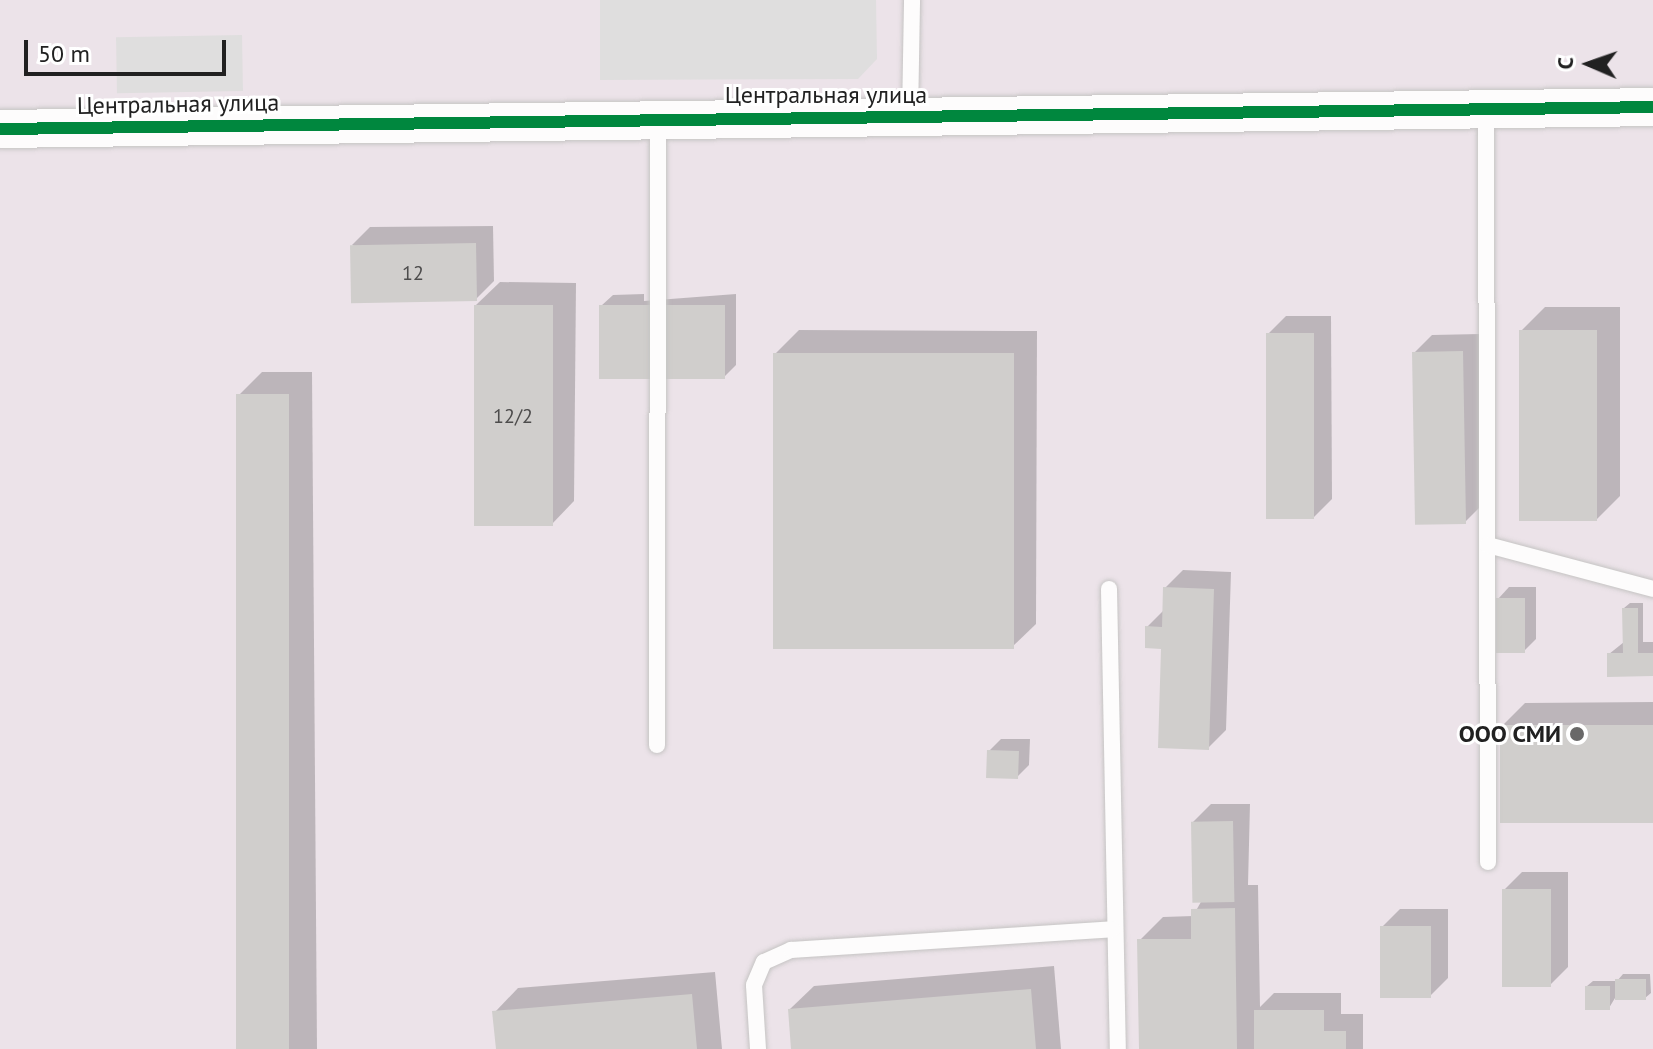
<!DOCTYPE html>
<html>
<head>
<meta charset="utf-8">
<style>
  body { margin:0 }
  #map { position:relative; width:1653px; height:1049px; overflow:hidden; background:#efedeb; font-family:"PT Sans",sans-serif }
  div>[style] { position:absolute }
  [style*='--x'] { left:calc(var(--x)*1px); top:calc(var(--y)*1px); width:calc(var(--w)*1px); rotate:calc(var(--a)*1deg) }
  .industrial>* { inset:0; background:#ece3e9; transform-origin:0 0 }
  .parking>* { inset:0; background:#dfdede; transform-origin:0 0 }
  .shadow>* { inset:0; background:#0003 }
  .building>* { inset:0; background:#d0cecc; transform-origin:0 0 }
  .roads { filter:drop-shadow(0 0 2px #c5c4c3) drop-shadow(0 0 2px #c5c4c3) }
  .service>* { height:16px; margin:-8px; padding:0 8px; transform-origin:8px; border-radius:8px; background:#fdfcfc }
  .tertiary>* { height:38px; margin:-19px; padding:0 19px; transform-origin:19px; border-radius:19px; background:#fdfcfc }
  .cycleway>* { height:12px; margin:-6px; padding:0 6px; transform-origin:6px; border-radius:6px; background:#00873e }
  .dots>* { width:22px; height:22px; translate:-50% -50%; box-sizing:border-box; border:4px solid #fff; border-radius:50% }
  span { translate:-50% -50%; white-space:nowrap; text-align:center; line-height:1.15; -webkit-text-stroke:6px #fff; paint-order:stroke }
  .number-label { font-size:20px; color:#4d4c4c }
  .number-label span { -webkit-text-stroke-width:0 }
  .street-label { font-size:24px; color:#212121 }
  .poi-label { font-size:24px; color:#212121; font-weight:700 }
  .right { translate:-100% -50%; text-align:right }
  .north { position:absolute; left:1549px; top:24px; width:80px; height:80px; -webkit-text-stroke:6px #fff; paint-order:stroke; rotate:272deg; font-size:22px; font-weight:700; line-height:32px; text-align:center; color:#212121 }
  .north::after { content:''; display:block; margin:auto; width:28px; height:36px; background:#212121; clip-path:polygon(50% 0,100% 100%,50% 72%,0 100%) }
  .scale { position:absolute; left:24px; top:40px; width:202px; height:36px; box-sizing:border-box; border:4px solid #212121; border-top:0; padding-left:10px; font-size:24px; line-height:28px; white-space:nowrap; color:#212121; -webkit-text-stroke:6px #fff; paint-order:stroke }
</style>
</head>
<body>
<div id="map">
  <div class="industrial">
    <div style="left:0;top:0;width:1653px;height:1049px"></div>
  </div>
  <div class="parking">
    <div style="clip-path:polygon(600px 0,876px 0,877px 59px,858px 79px,600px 80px)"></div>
    <div style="left:242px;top:35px;width:56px;height:126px;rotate:89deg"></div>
  </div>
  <div class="shadow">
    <div style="clip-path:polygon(493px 226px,494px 281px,476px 299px,352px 245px,370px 227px)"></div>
    <div style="clip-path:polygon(500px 282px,576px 283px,574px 501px,551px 525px,476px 305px)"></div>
    <div style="clip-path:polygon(644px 294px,644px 301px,736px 294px,736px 365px,724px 377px,601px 306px,613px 295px)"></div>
    <div style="clip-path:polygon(1545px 307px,1620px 307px,1620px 496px,1597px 519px,1521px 331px)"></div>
    <div style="clip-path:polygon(1286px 316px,1331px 316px,1332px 499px,1314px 517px,1268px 334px)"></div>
    <div style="clip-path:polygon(799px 330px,1037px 331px,1036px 624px,1012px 647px,775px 354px)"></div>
    <div style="clip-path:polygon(1480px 334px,1483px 504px,1465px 522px,1414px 353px,1432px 335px)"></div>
    <div style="clip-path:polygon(262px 372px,312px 372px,317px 1049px,242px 1049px,238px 396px)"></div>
    <div style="clip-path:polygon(1183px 570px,1231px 572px,1226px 730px,1208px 748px,1163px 647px,1147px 627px,1164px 610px,1165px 588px)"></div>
    <div style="clip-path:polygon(1509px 587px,1536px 587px,1536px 639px,1524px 651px,1498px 599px)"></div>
    <div style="clip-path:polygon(1630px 603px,1643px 603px,1643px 642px,1653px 642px,1653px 674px,1609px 654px,1624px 642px,1624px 608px)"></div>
    <div style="clip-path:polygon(1653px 702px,1653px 821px,1502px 726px,1525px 703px)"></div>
    <div style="clip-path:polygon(1001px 739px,1030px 739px,1029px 765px,1017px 777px,989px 751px)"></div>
    <div style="clip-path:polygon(1211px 804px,1250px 804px,1248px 885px,1258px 885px,1260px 1007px,1274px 993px,1341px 993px,1341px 1014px,1363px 1014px,1363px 1049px,1141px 1049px,1140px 940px,1163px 917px,1193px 916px,1202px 900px,1193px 822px)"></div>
    <div style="clip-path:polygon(1522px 872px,1568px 872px,1568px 967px,1550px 985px,1504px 890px)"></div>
    <div style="clip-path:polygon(1400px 909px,1448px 909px,1448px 978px,1430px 996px,1382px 927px)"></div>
    <div style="clip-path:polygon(1054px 966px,1061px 1049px,793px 1049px,790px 1009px,814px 986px)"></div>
    <div style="clip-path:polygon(715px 972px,722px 1049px,498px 1049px,495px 1012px,518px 988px)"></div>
    <div style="clip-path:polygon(1623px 974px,1650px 974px,1651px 993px,1645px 998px,1615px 998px,1609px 1008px,1587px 986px,1593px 981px,1617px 981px)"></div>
  </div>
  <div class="building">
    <div style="left:476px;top:243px;width:58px;height:126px;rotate:89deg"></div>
    <div style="left:474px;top:305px;width:79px;height:221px"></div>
    <div style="left:725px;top:305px;width:74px;height:126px;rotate:90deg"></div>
    <div style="left:1519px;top:330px;width:78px;height:191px"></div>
    <div style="left:1266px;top:333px;width:48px;height:186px"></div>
    <div style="left:1463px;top:351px;width:173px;height:51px;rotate:89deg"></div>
    <div style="left:773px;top:353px;width:241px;height:296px"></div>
    <div style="left:289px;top:394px;width:655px;height:53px;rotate:90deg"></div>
    <div style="clip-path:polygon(1163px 587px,1214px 589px,1209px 750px,1158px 748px,1161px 649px,1145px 648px,1145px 626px,1162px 627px)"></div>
    <div style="left:1496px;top:598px;width:29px;height:55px"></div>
    <div style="clip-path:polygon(1622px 608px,1638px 608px,1638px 653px,1653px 653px,1653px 676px,1607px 677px,1607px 653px,1623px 653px)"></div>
    <div style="left:1500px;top:725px;width:153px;height:98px"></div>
    <div style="left:987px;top:750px;width:32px;height:28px;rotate:2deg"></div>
    <div style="left:1233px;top:821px;width:81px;height:42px;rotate:89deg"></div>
    <div style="left:1502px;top:889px;width:49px;height:98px"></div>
    <div style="clip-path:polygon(1235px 908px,1237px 1049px,1139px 1049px,1137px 939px,1191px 939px,1191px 909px)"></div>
    <div style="left:1380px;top:926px;width:51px;height:72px"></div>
    <div style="left:1615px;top:979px;width:31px;height:21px"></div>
    <div style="left:1585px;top:986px;width:25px;height:24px"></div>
    <div style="clip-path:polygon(1031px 989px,1036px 1049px,791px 1049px,788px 1009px)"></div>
    <div style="clip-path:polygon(692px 994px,697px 1049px,496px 1049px,492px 1011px)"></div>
    <div style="clip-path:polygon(1254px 1010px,1324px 1010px,1324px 1031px,1346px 1031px,1346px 1049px,1254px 1049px)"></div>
  </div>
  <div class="roads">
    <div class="service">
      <div style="--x:1486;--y:108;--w:754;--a:89.85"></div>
      <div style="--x:910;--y:117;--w:117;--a:-89"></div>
      <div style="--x:1488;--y:545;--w:171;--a:14.9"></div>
      <div style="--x:1109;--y:589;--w:460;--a:88.9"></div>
      <div style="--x:657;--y:745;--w:626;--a:-89.91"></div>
      <div style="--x:758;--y:1049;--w:64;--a:-93.6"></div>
      <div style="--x:754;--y:985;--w:25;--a:-67"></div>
      <div style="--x:764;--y:962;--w:30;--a:-24"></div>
      <div style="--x:791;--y:950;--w:322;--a:-3.7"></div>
    </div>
    <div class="tertiary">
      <div style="--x:0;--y:129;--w:1653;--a:-0.76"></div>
    </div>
  </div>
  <div class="cycleway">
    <div style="--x:0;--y:129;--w:1653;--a:-0.76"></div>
  </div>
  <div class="dots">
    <div style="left:1577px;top:734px;background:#696868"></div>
  </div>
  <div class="number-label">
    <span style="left:413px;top:273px">12</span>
    <span style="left:513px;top:416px">12/2</span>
  </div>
  <div class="street-label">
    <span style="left:826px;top:95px">Центральная улица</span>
    <span style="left:178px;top:104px;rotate:-1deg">Центральная улица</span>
  </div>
  <div class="poi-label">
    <span class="right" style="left:1561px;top:734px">ООО СМИ</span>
  </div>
  <div class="north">С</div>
  <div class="scale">50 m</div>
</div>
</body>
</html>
